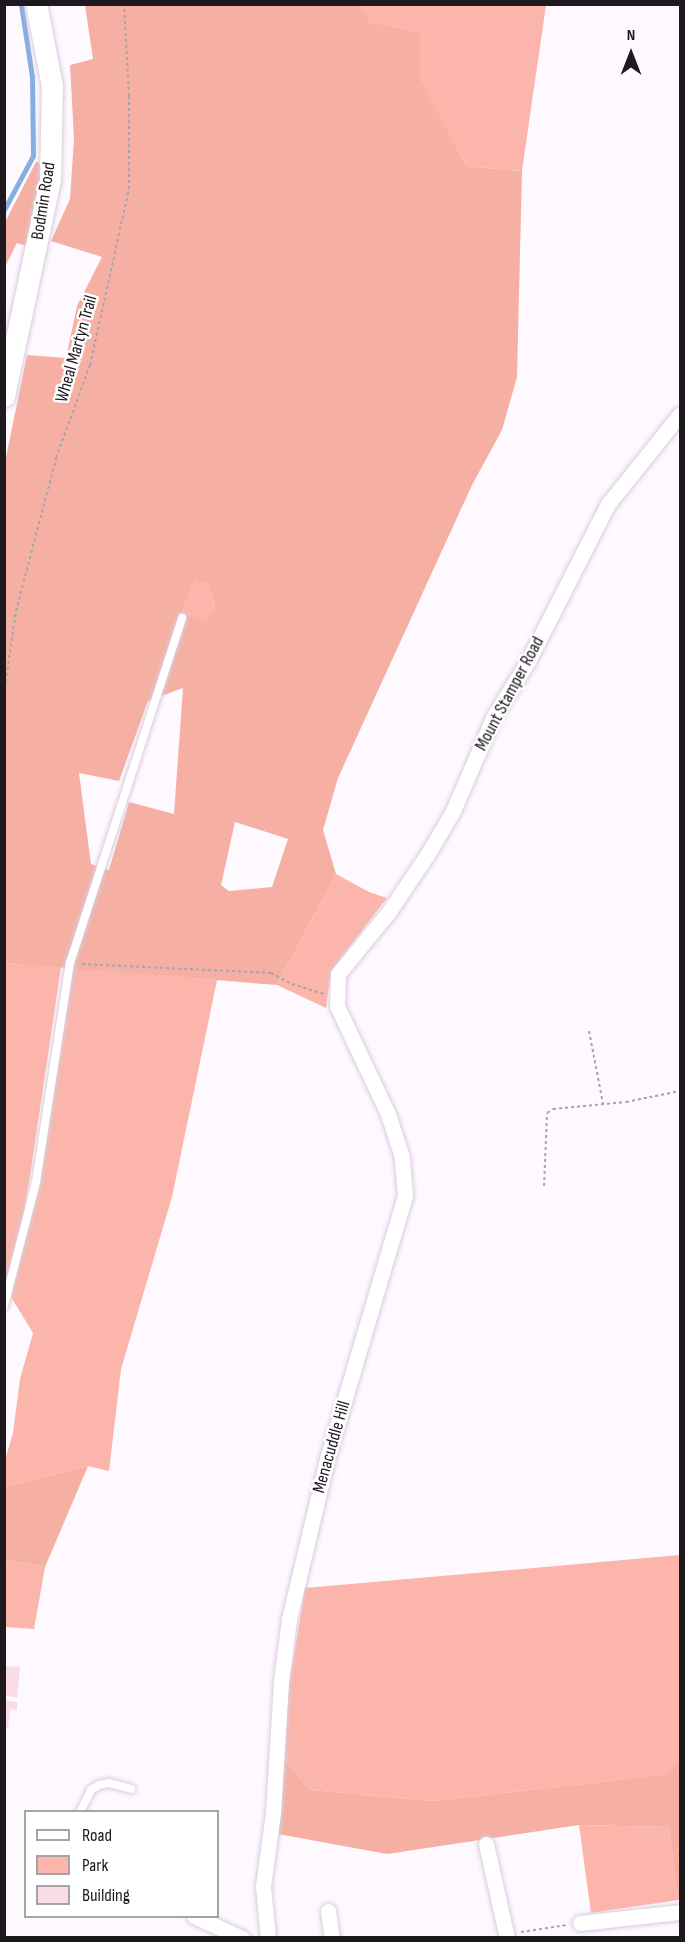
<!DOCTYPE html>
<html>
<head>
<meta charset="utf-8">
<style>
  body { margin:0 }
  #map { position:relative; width:685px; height:1942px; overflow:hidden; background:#fef8ff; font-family:"Sofia Sans Condensed",sans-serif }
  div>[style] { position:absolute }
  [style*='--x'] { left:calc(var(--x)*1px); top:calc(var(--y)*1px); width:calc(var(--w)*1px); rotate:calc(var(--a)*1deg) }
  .green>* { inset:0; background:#fbb5aa }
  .forest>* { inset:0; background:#f5afa3 }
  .stream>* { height:4.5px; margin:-2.25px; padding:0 2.25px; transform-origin:2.25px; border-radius:2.25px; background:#85afe0 }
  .building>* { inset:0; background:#f9dce6 }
  .path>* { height:2px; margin-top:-1px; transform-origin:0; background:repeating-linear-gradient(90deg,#a9a3aa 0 3px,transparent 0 6px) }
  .roads { filter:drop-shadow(0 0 2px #daccdd) drop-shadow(0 0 2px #daccdd) }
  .lane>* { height:8px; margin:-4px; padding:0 4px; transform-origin:4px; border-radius:4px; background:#fff }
  .street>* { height:15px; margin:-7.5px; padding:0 7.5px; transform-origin:7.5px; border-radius:7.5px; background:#fff }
  .secondary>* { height:21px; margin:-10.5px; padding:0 10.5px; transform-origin:10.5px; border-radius:10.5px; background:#fff }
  span { translate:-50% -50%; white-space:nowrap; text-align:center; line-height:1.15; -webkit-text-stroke:5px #fff; paint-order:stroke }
  .street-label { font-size:18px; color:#1e191f }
  .frame { position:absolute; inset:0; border:6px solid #1e191f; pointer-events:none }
  .legend { position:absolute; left:24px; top:1810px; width:195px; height:108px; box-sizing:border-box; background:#fff; border:2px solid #a5a3a5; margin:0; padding:8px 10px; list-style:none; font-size:18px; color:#1e191f }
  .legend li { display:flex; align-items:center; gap:12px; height:30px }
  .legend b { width:30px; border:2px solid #a5a3a5 }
  .north { position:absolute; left:601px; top:24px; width:60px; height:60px; -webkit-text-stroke:4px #fff; paint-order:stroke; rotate:0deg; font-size:16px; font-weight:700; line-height:24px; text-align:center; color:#1e191f }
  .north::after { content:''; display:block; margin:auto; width:21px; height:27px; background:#1e191f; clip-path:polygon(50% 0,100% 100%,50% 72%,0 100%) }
</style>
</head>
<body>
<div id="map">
  <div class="green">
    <div style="clip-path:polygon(361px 5px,546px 5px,522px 171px,466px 166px,419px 79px,420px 32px,368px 22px)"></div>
    <div style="clip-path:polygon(195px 578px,208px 584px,215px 606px,206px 625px,182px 612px)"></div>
    <div style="clip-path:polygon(336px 874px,369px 892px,387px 898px,331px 971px,326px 1008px,277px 985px)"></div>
    <div style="clip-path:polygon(4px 963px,61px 967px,29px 1183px,8px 1299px,4px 1297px)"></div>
    <div style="clip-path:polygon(73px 968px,217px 980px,172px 1197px,121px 1369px,109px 1471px,88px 1466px,5px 1487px,5px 1460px,13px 1433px,20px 1379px,33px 1333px,11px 1297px,39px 1186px)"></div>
    <div style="clip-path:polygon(680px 1555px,680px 1758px,671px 1774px,433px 1801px,310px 1790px,282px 1756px,285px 1710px,305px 1588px)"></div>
    <div style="clip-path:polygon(4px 1560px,45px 1567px,34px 1629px,5px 1627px)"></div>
    <div style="clip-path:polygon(579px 1825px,669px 1827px,678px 1900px,591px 1913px)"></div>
  </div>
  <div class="forest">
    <div style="clip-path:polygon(evenodd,85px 5px,361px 5px,369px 22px,420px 32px,420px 79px,466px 166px,522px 171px,517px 377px,502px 430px,472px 485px,338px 778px,323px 830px,336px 874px,277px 985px,5px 963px,5px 462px,27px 355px,66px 358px,77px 306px,102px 257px,51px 241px,70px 199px,74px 139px,70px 65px,93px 59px,85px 5px,195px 579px,208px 584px,215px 606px,206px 624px,182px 612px,195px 579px,85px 5px,183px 688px,174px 814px,129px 802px,109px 870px,91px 864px,79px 773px,119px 781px,148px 701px,183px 688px,85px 5px,235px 822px,288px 839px,272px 887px,229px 891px,221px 885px,235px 822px)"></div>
    <div style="clip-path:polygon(36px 162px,51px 163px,36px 249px,17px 243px,5px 267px,4px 224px)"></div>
    <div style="clip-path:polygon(88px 1466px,45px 1567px,5px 1560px,5px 1487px)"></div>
    <div style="clip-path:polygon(282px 1756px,310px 1790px,433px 1801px,670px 1774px,680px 1758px,680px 1900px,678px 1900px,669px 1827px,579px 1825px,387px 1854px,278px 1834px)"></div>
  </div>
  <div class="stream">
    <div style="--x:4;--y:210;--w:61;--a:-61.8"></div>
    <div style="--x:33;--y:156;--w:79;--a:-90.7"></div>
    <div style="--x:32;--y:77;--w:74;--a:-98.6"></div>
  </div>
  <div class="building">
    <div style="clip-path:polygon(4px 1666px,20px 1667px,17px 1697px,4px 1696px)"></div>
    <div style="clip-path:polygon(4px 1700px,17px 1702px,17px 1710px,10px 1709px,8px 1729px,4px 1728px)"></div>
  </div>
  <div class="path">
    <div style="--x:4;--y:694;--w:84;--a:-81.8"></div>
    <div style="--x:16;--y:611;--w:158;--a:-75.3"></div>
    <div style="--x:56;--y:458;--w:99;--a:-69.9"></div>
    <div style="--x:90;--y:365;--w:180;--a:-77.5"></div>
    <div style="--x:129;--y:189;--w:93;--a:-90"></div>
    <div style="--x:129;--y:96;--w:92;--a:-93.1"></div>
    <div style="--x:82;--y:964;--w:189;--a:2.7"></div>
    <div style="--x:271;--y:973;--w:24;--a:28"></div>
    <div style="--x:292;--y:984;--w:34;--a:17"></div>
    <div style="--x:589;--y:1031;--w:74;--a:79.1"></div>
    <div style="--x:544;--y:1186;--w:73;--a:-87.6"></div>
    <div style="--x:547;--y:1113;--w:7;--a:-34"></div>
    <div style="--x:553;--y:1109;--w:73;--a:-5.5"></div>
    <div style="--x:626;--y:1102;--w:55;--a:-11.5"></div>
    <div style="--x:521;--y:1932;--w:46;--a:-8.8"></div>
  </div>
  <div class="roads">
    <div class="lane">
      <div style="--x:4;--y:1306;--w:128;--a:-75.5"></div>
      <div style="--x:36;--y:1182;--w:222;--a:-81.2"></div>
      <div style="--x:70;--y:963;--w:363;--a:-72"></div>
      <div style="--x:80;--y:1812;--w:25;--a:-63"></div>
      <div style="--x:91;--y:1790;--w:9;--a:-32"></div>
      <div style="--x:99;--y:1785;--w:10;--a:-11"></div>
      <div style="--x:109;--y:1783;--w:23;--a:15"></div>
    </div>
    <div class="street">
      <div style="--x:486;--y:1844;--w:96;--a:77.4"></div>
      <div style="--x:328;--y:1911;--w:27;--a:82"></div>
      <div style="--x:194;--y:1916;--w:53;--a:24.6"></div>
      <div style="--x:580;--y:1923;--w:101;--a:-6.3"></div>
      <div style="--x:268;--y:1938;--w:52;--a:-95.5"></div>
      <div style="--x:263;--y:1886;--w:74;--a:-82.2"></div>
      <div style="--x:273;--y:1813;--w:132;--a:-86.5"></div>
      <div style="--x:281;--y:1681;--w:63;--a:-82.6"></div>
      <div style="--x:289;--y:1619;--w:164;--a:-76.6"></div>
      <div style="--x:327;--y:1459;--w:275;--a:-73.5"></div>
      <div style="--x:405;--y:1195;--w:38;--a:-95"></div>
      <div style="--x:402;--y:1157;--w:45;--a:-108"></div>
      <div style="--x:388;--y:1114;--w:119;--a:-115.3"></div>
      <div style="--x:337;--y:1006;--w:32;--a:-88"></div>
      <div style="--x:338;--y:974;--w:79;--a:-50.7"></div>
      <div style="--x:388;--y:913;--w:70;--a:-56.1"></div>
      <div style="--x:427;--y:855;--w:51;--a:-59.4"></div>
      <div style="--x:453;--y:811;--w:103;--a:-66.7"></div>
      <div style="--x:494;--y:716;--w:65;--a:-58.3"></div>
      <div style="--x:528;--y:661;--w:176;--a:-63"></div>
      <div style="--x:608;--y:504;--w:115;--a:-51.3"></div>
    </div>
    <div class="secondary">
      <div style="--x:4;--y:396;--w:221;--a:-78"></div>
      <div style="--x:50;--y:180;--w:94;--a:-88.8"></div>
      <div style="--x:52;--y:86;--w:84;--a:-101"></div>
    </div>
  </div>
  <div class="street-label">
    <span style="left:44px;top:201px;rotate:-81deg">Bodmin Road</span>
    <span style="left:77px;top:349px;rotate:-74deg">Wheal Martyn Trail</span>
    <span style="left:510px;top:694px;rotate:-62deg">Mount Stamper Road</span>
    <span style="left:332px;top:1447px;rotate:-74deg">Menacuddle Hill</span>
  </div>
  <div class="frame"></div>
  <ul class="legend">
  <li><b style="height:8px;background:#fff"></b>Road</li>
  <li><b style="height:16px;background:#fbb5aa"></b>Park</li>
  <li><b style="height:16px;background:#f9dce6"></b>Building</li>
  </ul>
  <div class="north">N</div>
</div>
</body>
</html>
